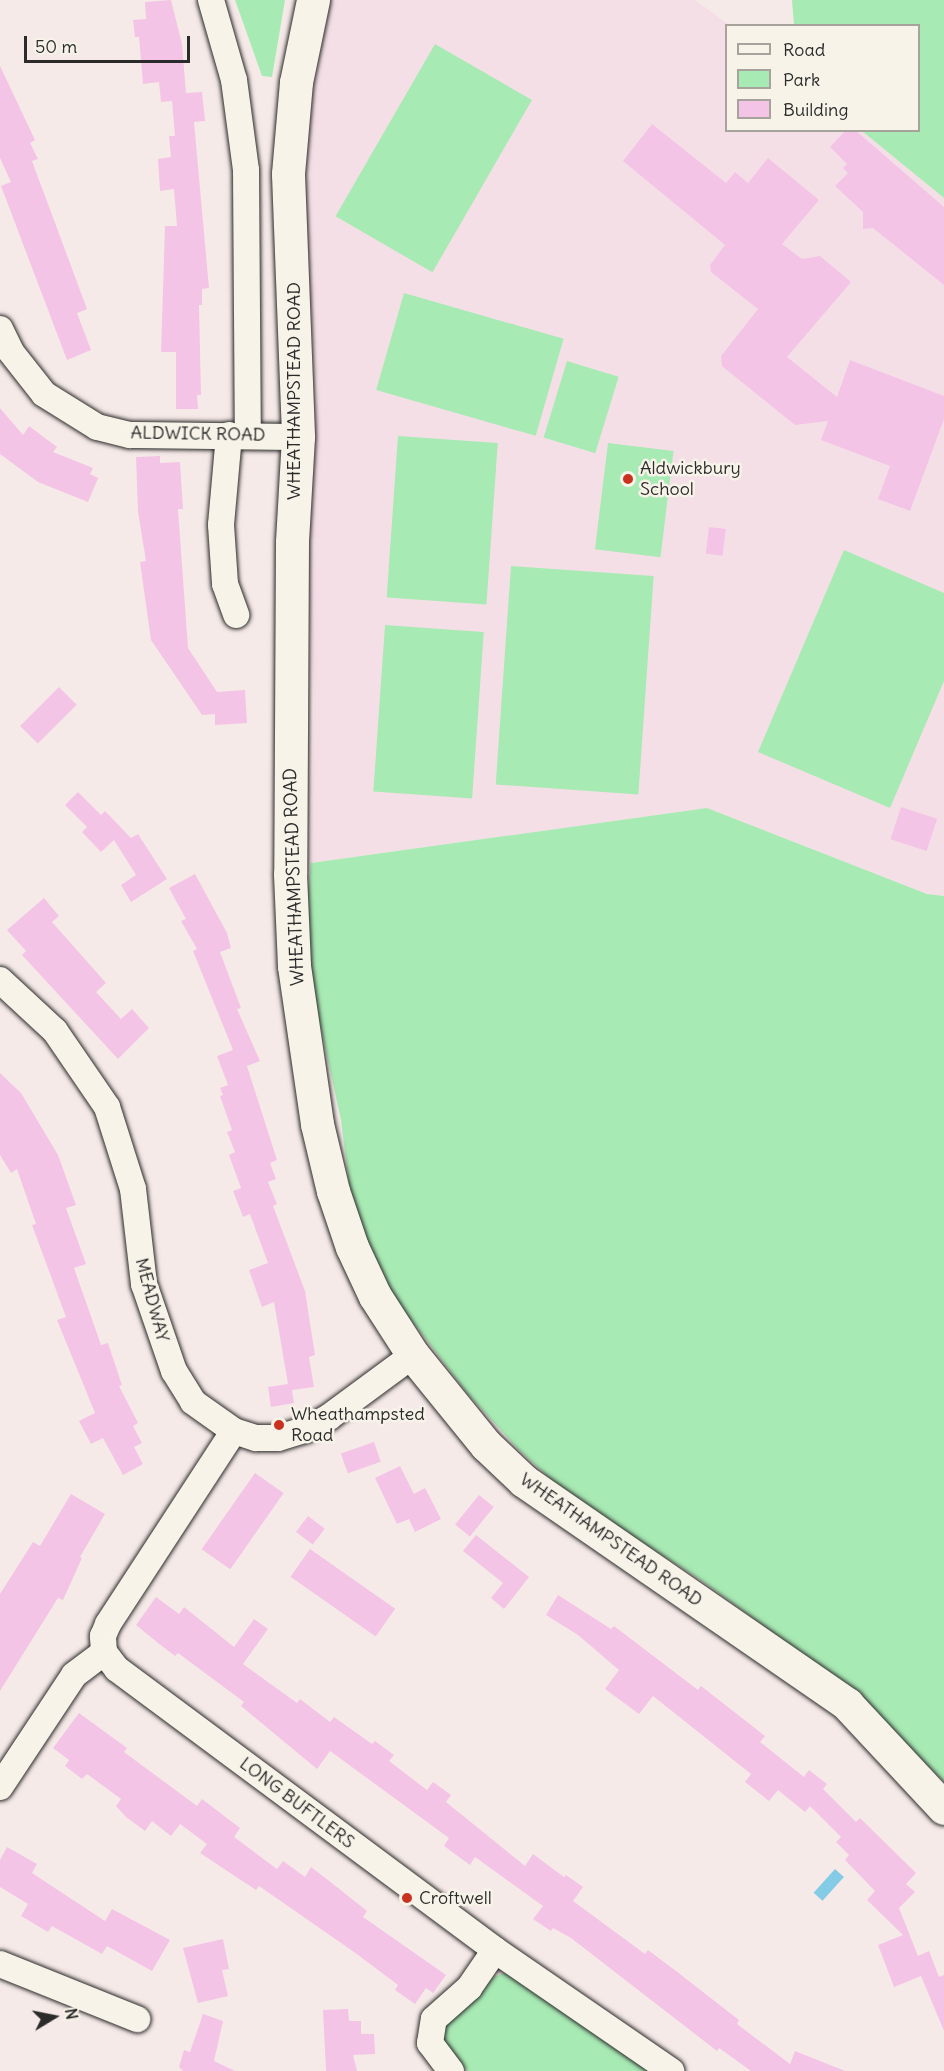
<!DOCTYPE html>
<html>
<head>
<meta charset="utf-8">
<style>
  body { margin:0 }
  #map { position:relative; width:944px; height:2071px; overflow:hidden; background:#f6eae8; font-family:Delius,sans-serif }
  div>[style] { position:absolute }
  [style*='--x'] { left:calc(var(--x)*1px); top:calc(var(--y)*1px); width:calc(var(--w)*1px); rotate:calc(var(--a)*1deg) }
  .built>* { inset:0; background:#f5dfe7 }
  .green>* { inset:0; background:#a8eab4; transform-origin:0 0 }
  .water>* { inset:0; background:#84cbe5; transform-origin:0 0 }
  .building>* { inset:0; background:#f4c4e6; transform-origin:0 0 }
  .roads { filter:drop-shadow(0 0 2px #2b2b2b) drop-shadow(0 0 2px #2b2b2b) }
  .street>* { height:26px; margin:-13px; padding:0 13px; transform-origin:13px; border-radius:13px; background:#f7f3e8 }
  .secondary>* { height:33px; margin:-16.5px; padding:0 16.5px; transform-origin:16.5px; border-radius:16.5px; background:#f7f3e8 }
  .dots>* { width:16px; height:16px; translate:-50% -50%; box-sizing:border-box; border:3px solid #f7f3e8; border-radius:50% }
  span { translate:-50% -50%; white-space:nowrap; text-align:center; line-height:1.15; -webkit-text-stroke:5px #f7f3e8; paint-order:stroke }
  .street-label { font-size:18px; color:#2b2b2b }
  .poi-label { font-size:18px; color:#2b2b2b }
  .left { translate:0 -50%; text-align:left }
  .legend { position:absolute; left:725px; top:24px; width:195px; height:108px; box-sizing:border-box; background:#f7f3e8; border:2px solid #a5a39c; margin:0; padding:8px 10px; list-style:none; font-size:18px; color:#2b2b2b }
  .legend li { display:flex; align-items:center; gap:12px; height:30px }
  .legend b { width:30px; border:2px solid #a5a39c }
  .north { position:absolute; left:24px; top:1987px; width:60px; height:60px; -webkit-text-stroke:4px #f7f3e8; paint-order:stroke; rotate:80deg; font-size:16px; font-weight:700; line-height:24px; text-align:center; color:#2b2b2b }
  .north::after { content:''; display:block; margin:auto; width:21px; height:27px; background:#2b2b2b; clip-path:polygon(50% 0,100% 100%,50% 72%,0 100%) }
  .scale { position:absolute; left:24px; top:36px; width:166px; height:27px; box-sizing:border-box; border:3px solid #2b2b2b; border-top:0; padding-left:8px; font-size:18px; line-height:21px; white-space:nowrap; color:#2b2b2b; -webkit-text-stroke:4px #f7f3e8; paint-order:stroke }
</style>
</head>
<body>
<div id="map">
  <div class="built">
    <div style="clip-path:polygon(330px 0,695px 0,730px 25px,726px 26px,726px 130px,862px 131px,944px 198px,944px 896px,927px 894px,707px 808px,311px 863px,314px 702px,307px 535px,318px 391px,306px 244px,307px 126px)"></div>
  </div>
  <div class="green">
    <div style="clip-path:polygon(235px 0,285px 0,272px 77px,262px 76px)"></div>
    <div style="clip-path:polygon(792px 0,944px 0,944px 198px,862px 131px,918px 130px,918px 26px,794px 25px)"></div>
    <div style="left:435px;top:44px;width:112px;height:199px;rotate:30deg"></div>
    <div style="left:404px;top:293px;width:166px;height:101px;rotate:16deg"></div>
    <div style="left:567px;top:361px;width:54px;height:80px;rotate:17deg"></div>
    <div style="left:398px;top:436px;width:100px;height:162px;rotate:4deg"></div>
    <div style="left:608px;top:443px;width:66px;height:107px;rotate:7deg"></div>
    <div style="clip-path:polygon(844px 550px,944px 593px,944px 681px,890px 808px,758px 752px)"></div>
    <div style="left:511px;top:566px;width:143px;height:219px;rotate:4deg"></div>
    <div style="left:385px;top:625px;width:99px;height:167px;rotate:4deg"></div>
    <div style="clip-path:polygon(707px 808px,927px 894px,944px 896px,944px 1782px,853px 1691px,698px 1578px,568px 1495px,518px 1449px,467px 1393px,387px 1288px,352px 1207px,341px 1120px,312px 987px,308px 891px,311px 863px)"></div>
    <div style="clip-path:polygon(503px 1973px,512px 1973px,651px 2071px,467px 2071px,443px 2049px,442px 2029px,447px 2017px,492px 1978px)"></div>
  </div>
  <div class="water">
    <div style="left:835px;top:1869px;width:12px;height:32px;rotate:42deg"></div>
  </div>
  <div class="building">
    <div style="clip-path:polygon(171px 0,182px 44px,186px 93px,202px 92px,205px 121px,194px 122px,209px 288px,202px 289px,202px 305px,199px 305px,201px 395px,197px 395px,198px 409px,176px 409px,176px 352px,161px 352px,165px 226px,177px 226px,174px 189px,160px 191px,158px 159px,171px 157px,169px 136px,175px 136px,172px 101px,161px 102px,159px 82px,143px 84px,139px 37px,135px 37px,133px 20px,146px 19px,145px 2px)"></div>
    <div style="clip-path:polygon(0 66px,35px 140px,30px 143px,38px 159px,32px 161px,87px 309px,77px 313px,91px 350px,67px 360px,1px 186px,11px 182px,0 158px)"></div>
    <div style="clip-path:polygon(652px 124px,726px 183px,735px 172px,748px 183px,768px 158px,819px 200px,782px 244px,802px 259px,820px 256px,851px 282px,787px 357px,837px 397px,850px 360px,944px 396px,944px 419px,910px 511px,878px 499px,890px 466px,821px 440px,828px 421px,795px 425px,722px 366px,721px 356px,758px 309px,711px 272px,710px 265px,725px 245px,623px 161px)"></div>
    <div style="clip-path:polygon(846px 130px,855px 130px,944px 207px,944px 285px,873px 228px,863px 229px,863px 212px,835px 186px,848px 173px,843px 168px,847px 164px,830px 147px)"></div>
    <div style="clip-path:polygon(0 408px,23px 435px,29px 426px,57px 447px,53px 452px,93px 468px,90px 474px,98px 478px,88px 502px,38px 482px,0 454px)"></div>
    <div style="clip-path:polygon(160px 456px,160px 463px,180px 462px,183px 509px,178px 509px,188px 648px,217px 692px,245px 690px,247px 723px,215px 725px,215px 714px,202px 715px,151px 640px,140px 562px,146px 561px,138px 512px,136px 457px)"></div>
    <div style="left:709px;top:527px;width:17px;height:27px;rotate:7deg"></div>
    <div style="left:59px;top:687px;width:25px;height:55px;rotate:45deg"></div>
    <div style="clip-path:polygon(78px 792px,101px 815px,105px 811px,131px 838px,138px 834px,167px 879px,131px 902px,121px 885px,136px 875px,114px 840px,101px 852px,82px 832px,87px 827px,65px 805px)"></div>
    <div style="left:901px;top:807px;width:38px;height:34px;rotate:18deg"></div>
    <div style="clip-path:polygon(195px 874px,227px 933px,231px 948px,220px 952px,241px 1008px,237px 1009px,260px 1061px,247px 1066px,277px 1160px,270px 1163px,276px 1179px,268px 1182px,277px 1204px,273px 1206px,305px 1291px,315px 1355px,309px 1357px,314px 1387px,292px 1390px,294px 1403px,271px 1407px,268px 1387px,288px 1384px,274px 1302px,262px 1307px,249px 1270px,268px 1263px,250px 1214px,243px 1217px,233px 1191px,241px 1188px,229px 1155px,235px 1152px,227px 1132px,232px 1130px,220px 1096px,223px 1095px,220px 1088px,228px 1085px,217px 1056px,233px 1050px,193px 951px,197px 949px,181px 921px,186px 919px,169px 888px)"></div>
    <div style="clip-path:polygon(44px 898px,59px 916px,52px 922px,106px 983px,96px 992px,121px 1019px,132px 1009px,149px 1028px,118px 1059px,22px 955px,26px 951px,7px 930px)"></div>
    <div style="clip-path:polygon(0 1073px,21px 1093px,58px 1155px,76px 1205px,66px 1208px,86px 1264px,74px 1268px,101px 1345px,108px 1343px,122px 1385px,119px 1386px,138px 1423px,133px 1426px,142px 1443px,134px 1447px,143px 1464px,123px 1475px,103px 1438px,91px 1444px,79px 1421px,95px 1413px,57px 1320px,66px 1317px,32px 1225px,36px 1224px,17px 1169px,11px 1173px,0 1155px)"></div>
    <div style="left:374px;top:1442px;width:21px;height:35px;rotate:71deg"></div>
    <div style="clip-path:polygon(400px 1466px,414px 1494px,425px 1488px,441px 1519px,415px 1532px,409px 1519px,397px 1524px,375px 1478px)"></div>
    <div style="left:255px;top:1473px;width:35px;height:93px;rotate:35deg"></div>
    <div style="clip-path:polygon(71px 1494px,105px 1514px,80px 1557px,82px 1558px,63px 1600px,58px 1598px,0 1691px,0 1594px,33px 1542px,40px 1546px)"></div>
    <div style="left:479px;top:1495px;width:19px;height:38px;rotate:39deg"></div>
    <div style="left:308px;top:1516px;width:21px;height:20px;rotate:37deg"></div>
    <div style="clip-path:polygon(476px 1535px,529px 1577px,504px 1609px,491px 1598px,503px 1583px,463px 1551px)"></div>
    <div style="left:310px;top:1549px;width:104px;height:34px;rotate:35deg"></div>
    <div style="clip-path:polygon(558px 1595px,611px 1629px,614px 1626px,698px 1690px,701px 1686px,765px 1736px,760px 1742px,804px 1777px,809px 1770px,827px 1784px,823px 1789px,856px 1822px,860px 1818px,916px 1873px,906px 1884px,915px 1892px,899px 1908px,918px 1956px,929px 1951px,939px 1977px,944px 1975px,944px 2031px,921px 1976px,894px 1987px,878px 1945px,903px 1935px,867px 1900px,875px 1891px,845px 1860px,849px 1855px,836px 1842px,841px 1837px,810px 1806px,805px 1812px,778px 1790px,769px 1801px,745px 1782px,751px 1774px,653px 1696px,639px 1714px,605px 1689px,619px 1670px,578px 1635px,546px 1615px)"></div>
    <div style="clip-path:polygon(156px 1597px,179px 1614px,184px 1607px,234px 1647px,254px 1619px,268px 1629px,243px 1664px,297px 1703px,300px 1699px,330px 1722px,334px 1717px,372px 1744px,375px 1741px,394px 1755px,389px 1761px,427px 1790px,433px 1782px,451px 1795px,446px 1802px,525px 1866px,533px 1854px,564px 1877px,566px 1875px,583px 1887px,573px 1901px,645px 1954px,648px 1950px,676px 1971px,739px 2020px,737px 2024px,790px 2064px,795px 2051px,845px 2071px,751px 2071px,719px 2048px,717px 2051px,571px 1938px,553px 1928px,551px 1931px,533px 1919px,543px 1906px,475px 1857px,470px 1865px,444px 1846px,449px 1838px,330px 1751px,317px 1769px,241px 1706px,244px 1702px,178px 1653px,175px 1656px,158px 1643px,136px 1625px)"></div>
    <div style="clip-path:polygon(79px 1713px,127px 1748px,124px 1752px,197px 1806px,202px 1799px,240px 1828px,234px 1837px,277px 1869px,283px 1861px,305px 1877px,311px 1867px,328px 1880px,367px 1911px,363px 1917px,446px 1975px,433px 1993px,426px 1988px,415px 2004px,395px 1990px,398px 1985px,354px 1952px,259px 1886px,256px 1890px,200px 1853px,207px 1844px,180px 1824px,171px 1836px,152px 1821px,145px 1831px,126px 1817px,116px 1806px,121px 1799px,87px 1774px,82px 1779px,65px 1766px,69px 1760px,53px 1748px)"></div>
    <div style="clip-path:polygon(7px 1847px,37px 1864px,32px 1873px,105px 1921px,112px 1909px,170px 1940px,152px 1971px,107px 1946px,102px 1954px,52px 1926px,48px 1932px,21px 1916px,28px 1904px,0 1887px,0 1860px)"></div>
    <div style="clip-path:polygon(223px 1939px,229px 1969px,222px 1970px,228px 1996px,198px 2003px,183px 1948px)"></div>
    <div style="clip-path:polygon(348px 2009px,349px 2021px,361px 2021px,361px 2034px,374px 2034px,375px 2054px,353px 2055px,357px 2071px,326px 2071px,323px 2010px)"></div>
    <div style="clip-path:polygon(203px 2014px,223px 2021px,214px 2061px,235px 2071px,183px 2071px,179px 2067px,184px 2050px,190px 2052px)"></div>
  </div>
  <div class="roads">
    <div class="street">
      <div style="--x:211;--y:0;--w:83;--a:74"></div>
      <div style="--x:234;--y:80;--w:91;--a:82.4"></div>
      <div style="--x:246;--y:170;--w:265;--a:89.6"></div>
      <div style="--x:0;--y:329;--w:25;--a:64"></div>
      <div style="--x:11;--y:352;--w:53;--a:51.8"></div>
      <div style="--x:44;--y:394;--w:62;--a:31.9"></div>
      <div style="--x:97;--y:427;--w:34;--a:14"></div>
      <div style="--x:130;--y:435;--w:168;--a:0.7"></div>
      <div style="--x:229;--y:435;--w:90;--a:95.1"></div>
      <div style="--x:221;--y:525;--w:59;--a:86.1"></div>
      <div style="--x:225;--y:584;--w:33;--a:70"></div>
      <div style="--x:0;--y:980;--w:75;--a:42.8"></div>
      <div style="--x:55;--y:1031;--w:92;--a:55.6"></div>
      <div style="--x:107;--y:1107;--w:86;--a:72.4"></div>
      <div style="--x:133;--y:1189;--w:96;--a:83.4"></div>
      <div style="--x:144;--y:1284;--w:92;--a:71"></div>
      <div style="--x:174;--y:1371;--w:36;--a:58"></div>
      <div style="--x:193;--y:1402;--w:50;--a:35.3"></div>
      <div style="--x:234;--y:1431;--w:23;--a:18"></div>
      <div style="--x:256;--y:1438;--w:22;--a:0"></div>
      <div style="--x:278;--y:1438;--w:28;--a:-17"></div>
      <div style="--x:305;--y:1430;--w:27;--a:-28"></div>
      <div style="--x:329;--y:1417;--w:104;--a:-36.4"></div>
      <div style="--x:104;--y:1652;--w:21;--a:53"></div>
      <div style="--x:117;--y:1669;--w:471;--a:36.6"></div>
      <div style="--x:495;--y:1950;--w:214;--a:34.5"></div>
      <div style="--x:0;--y:1787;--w:134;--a:-56.5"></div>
      <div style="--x:74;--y:1675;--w:38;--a:-37"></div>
      <div style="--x:104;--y:1652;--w:16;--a:-94"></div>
      <div style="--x:103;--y:1636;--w:13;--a:-67"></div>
      <div style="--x:108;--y:1624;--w:230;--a:-56.9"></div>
      <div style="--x:0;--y:1964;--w:148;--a:21.9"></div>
      <div style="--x:451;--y:2071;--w:35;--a:-127"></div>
      <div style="--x:430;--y:2043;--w:24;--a:-81"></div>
      <div style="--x:434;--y:2019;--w:47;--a:-41.5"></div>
      <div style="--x:469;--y:1988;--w:46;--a:-55.6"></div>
    </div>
    <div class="secondary">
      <div style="--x:313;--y:0;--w:84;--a:101.7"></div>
      <div style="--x:296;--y:82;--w:92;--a:95"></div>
      <div style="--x:288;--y:174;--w:263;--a:87.8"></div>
      <div style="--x:298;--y:437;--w:105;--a:93.3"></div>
      <div style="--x:292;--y:542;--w:332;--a:90.3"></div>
      <div style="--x:290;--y:874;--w:92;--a:87.5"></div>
      <div style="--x:294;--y:966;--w:160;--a:81.7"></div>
      <div style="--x:317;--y:1124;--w:69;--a:76.6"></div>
      <div style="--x:333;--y:1191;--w:59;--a:71.3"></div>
      <div style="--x:352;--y:1247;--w:54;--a:64.9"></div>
      <div style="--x:375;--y:1296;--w:70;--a:57.2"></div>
      <div style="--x:413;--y:1355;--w:116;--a:51"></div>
      <div style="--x:486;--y:1445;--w:52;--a:43.5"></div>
      <div style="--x:524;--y:1481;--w:393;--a:34.6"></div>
      <div style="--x:847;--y:1704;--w:142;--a:47"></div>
    </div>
  </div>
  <div class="dots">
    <div style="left:628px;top:479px;background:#c8321e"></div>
    <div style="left:279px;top:1425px;background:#c8321e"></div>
    <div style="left:407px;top:1898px;background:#c8321e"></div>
  </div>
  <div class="street-label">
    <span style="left:294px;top:391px;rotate:-90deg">WHEATHAMPSTEAD ROAD</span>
    <span style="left:198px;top:434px;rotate:1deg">ALDWICK ROAD</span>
    <span style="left:294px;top:877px;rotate:-92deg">WHEATHAMPSTEAD ROAD</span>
    <span style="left:152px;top:1300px;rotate:75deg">MEADWAY</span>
    <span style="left:611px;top:1540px;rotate:35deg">WHEATHAMPSTEAD ROAD</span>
    <span style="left:297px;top:1803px;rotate:37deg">LONG BUFTLERS</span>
  </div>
  <div class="poi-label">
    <span class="left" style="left:640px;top:479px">Aldwickbury<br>School</span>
    <span class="left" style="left:291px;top:1425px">Wheathampsted<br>Road</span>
    <span class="left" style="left:419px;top:1898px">Croftwell</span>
  </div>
  <ul class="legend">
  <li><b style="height:8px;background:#f7f3e8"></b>Road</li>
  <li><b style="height:16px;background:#a8eab4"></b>Park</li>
  <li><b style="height:16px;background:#f4c4e6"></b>Building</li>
  </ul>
  <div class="north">N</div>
  <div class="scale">50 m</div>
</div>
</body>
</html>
